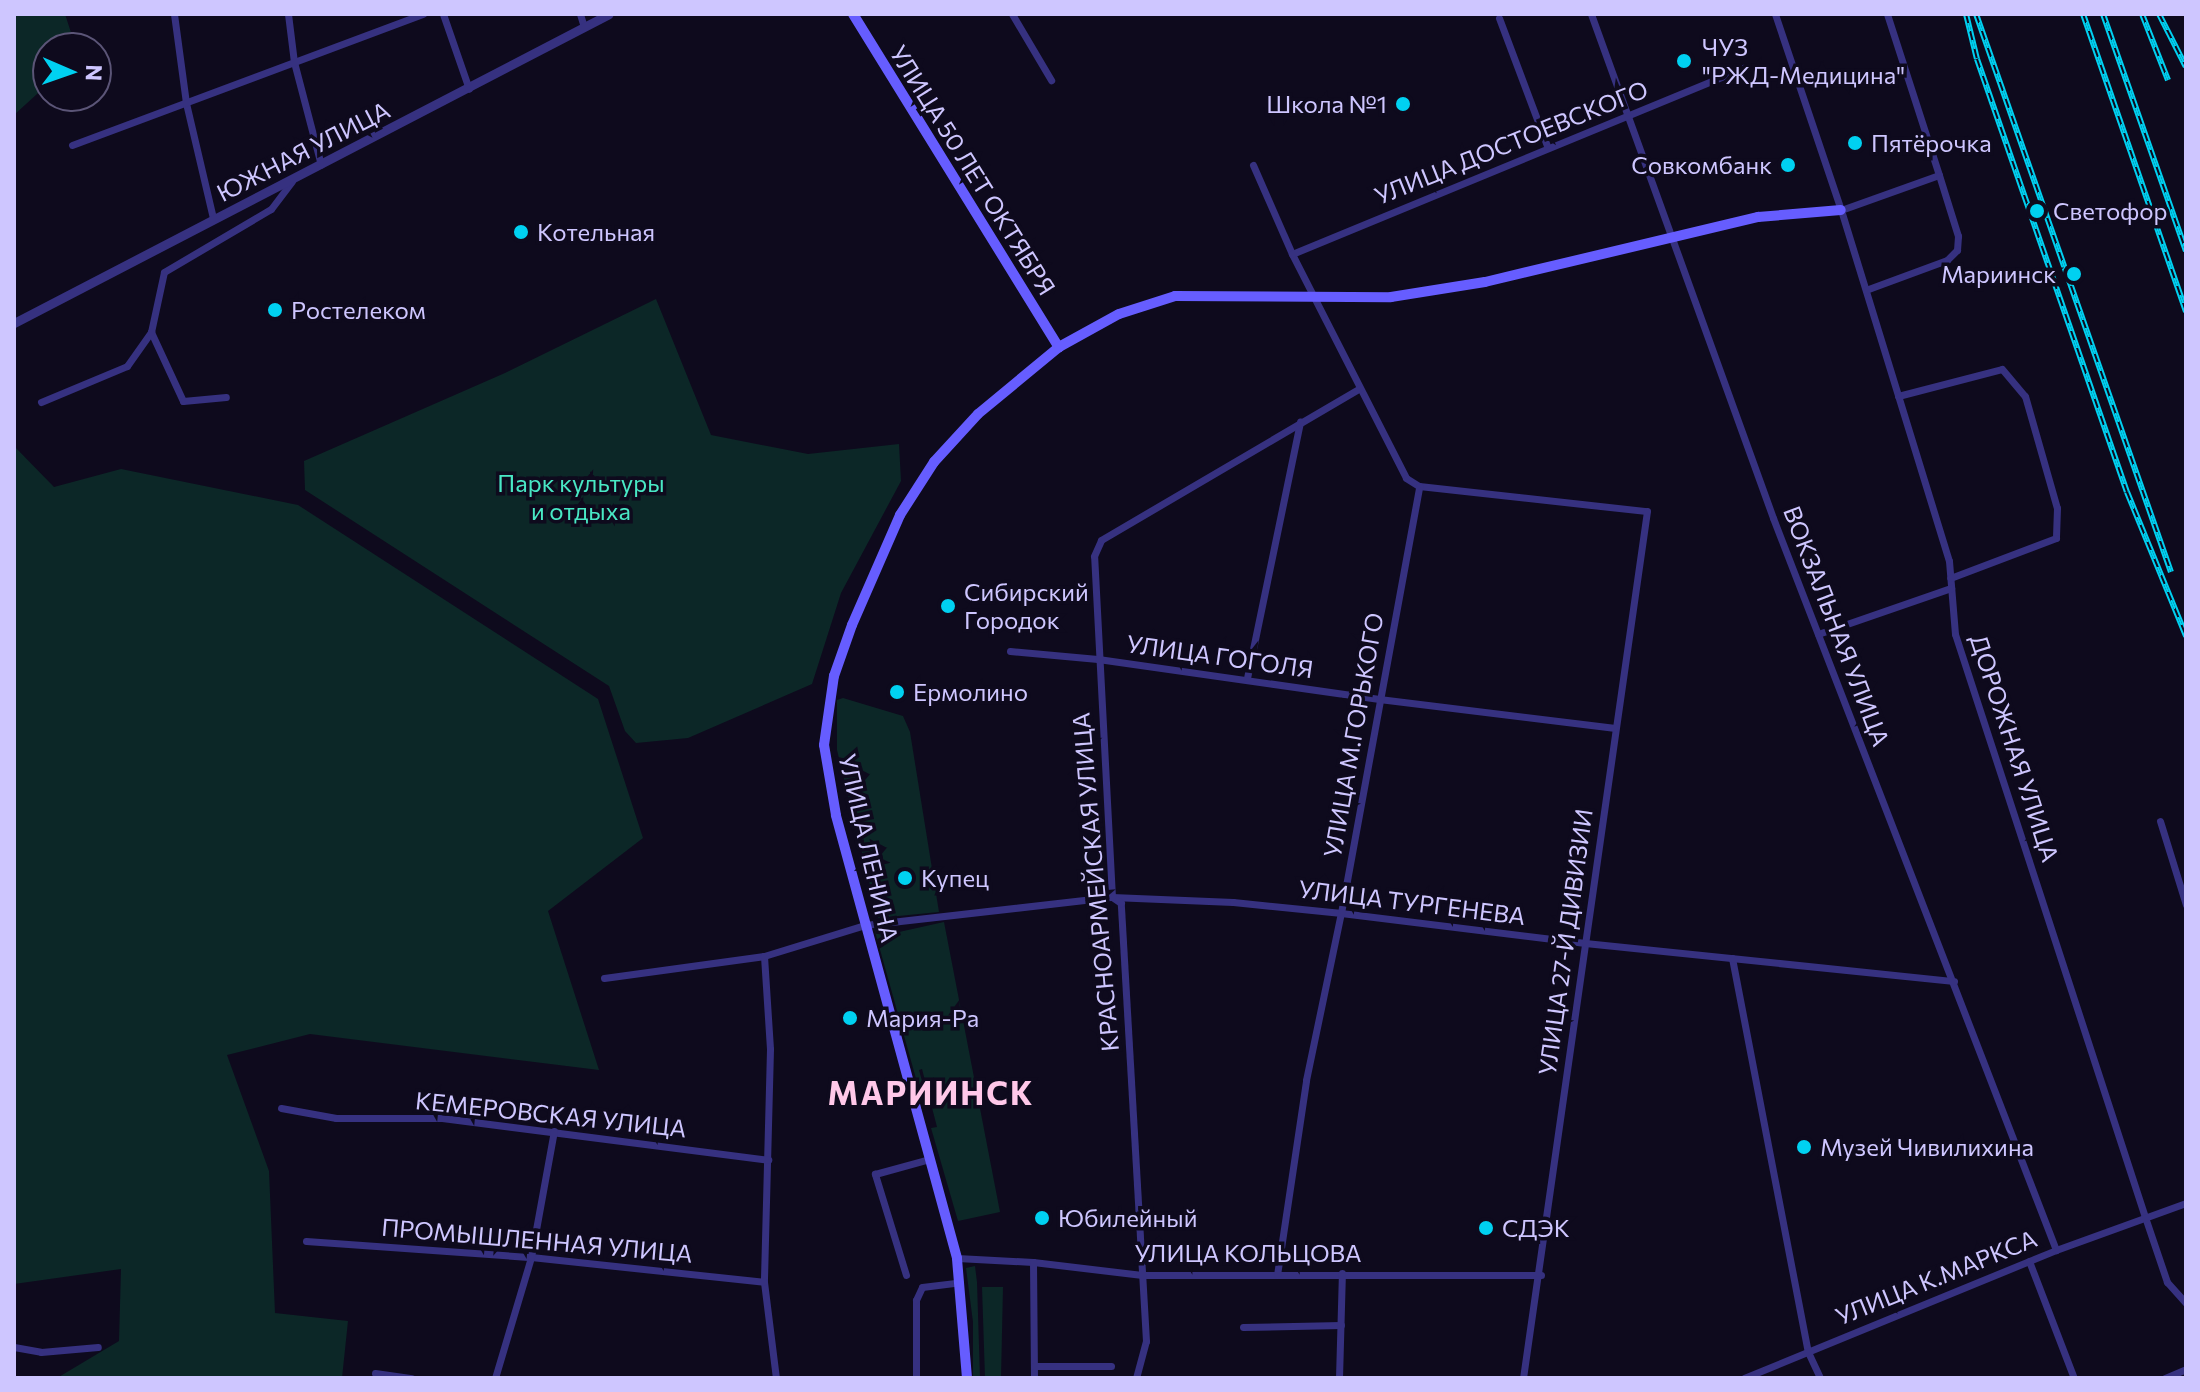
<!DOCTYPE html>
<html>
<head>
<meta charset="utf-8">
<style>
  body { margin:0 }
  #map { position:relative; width:2200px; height:1392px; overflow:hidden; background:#0e0a1d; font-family:Commissioner,sans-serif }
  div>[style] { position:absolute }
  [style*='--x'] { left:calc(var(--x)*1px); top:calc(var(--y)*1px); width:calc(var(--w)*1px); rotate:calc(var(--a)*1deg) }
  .green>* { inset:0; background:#0c2727 }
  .minor>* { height:7px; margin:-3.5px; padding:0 3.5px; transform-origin:3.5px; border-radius:3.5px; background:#363180 }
  .tertiary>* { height:9px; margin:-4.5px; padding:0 4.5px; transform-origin:4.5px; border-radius:4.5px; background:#363180 }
  .secondary>* { height:10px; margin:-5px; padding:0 5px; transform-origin:5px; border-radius:5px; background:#665dff }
  .rail>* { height:6px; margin-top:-3px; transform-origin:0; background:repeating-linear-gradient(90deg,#0e0a1d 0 9px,#00d1f1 0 18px); box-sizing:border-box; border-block:2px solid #00d1f1 }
  .dots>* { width:22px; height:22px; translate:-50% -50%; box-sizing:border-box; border:4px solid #0e0a1d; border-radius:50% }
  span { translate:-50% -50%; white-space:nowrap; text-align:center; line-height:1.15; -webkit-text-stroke:7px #0e0a1d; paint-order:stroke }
  .poi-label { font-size:24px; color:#cec6ff }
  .left { translate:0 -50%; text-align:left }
  .right { translate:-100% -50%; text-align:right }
  .street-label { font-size:24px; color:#cec6ff }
  .park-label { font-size:24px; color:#49e8c5 }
  .district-label { font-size:32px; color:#ffc8e9; font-weight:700; letter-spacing:2px }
  .frame { position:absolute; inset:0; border:16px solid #cec6ff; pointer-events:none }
  .north { position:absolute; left:32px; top:32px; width:80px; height:80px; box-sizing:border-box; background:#0e0a1d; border:2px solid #5b5577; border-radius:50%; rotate:92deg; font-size:22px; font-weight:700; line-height:32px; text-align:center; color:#cec6ff }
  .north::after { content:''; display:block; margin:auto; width:28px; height:36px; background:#00d1f1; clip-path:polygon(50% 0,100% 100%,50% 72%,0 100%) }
</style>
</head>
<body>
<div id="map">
  <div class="green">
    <div style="clip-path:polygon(14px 14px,65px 14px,76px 48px,48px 48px,48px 84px,14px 115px)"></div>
    <div style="clip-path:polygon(656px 299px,711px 435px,808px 454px,899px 444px,901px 481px,841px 593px,812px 684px,688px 738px,636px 743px,625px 731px,609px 686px,305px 490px,304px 461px,505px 373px)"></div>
    <div style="clip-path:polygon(14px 446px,54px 487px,121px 469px,298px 505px,598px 699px,643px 838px,548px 911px,599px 1070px,310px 1034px,227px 1055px,269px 1171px,275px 1313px,348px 1321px,342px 1378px,57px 1378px,119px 1341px,121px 1269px,14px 1284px)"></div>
    <div style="clip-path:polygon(843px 698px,903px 716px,910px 732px,939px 912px,878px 918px,837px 750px,837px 700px)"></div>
    <div style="clip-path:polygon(944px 922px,1000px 1212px,958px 1221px,931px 1128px,937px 1127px,922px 1069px,919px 1070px,925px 1092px,920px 1093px,874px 928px,887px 926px,890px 934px)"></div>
    <div style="clip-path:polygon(975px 1266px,977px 1282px,980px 1378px,973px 1378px,973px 1322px,966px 1268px)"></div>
    <div style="clip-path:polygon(982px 1287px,1003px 1287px,1001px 1378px,985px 1378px)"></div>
  </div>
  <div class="minor">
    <div style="--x:174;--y:14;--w:90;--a:82.3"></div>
    <div style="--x:186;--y:103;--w:118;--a:76.8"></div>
    <div style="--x:288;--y:14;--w:48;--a:82.9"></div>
    <div style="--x:294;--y:62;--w:106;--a:75.3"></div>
    <div style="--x:443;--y:14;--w:79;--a:70.9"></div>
    <div style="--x:580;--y:14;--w:14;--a:73"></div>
    <div style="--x:1012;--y:14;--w:77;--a:59.4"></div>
    <div style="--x:1591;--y:14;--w:536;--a:70.14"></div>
    <div style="--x:1773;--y:518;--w:785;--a:68.86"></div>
    <div style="--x:1775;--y:14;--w:207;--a:71.4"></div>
    <div style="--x:1841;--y:210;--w:367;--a:72.9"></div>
    <div style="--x:1949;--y:561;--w:73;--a:85.3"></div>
    <div style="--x:1955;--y:634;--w:613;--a:71.95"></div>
    <div style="--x:2145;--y:1217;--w:69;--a:71.3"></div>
    <div style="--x:2167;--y:1282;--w:28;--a:48"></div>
    <div style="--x:1887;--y:14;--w:169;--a:72.1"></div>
    <div style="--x:1499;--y:18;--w:137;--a:69.4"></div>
    <div style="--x:72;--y:145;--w:375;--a:-20.5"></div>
    <div style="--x:1253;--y:165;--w:97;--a:66.3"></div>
    <div style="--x:1292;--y:254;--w:251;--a:63"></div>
    <div style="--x:1406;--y:478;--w:15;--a:32"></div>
    <div style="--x:1419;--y:486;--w:229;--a:6.3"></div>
    <div style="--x:1647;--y:511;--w:876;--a:98.14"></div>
    <div style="--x:1841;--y:210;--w:104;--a:-19.7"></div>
    <div style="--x:1939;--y:175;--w:64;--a:72.7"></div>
    <div style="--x:1958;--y:236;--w:14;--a:94"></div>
    <div style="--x:1957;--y:250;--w:14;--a:135"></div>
    <div style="--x:1947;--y:260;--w:86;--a:159.7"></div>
    <div style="--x:1292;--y:254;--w:490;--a:-22.4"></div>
    <div style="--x:151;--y:332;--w:76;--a:65.1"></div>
    <div style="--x:183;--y:401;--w:43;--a:-5.3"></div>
    <div style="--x:1898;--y:396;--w:107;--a:-14.6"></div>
    <div style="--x:2002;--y:369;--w:35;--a:50"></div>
    <div style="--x:2025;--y:396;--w:116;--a:74.1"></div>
    <div style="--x:2057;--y:508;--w:30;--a:92"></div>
    <div style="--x:2056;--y:538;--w:113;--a:159.3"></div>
    <div style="--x:41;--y:402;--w:93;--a:-22.7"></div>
    <div style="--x:127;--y:366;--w:42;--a:-54.8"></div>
    <div style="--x:151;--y:332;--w:61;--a:-77.8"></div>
    <div style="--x:164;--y:272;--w:124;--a:-30.5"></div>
    <div style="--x:271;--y:209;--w:35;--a:-53"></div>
    <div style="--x:1818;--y:634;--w:141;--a:-19.1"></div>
    <div style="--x:1010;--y:651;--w:88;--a:5.2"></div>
    <div style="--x:1098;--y:659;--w:284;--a:8.1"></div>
    <div style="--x:1379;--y:699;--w:238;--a:7"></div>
    <div style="--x:1247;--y:678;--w:262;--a:-78.3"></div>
    <div style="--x:2160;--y:821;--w:88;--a:72.8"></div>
    <div style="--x:764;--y:956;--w:93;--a:86.3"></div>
    <div style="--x:770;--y:1049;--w:233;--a:91.5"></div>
    <div style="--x:764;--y:1282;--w:97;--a:82.9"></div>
    <div style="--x:1732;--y:958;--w:401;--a:79.1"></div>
    <div style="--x:1808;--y:1352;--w:29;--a:65"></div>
    <div style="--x:604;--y:978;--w:162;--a:-7.8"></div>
    <div style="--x:764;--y:956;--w:106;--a:-17.1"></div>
    <div style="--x:865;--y:925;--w:249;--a:-6.5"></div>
    <div style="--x:1112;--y:897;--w:121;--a:2.4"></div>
    <div style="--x:1233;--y:902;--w:109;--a:5.8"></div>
    <div style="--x:1341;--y:913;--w:246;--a:7"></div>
    <div style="--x:1585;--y:943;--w:371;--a:5.9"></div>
    <div style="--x:281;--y:1108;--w:56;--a:10.3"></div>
    <div style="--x:336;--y:1118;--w:106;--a:0"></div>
    <div style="--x:442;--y:1118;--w:329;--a:7.3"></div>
    <div style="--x:306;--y:1241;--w:226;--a:4.1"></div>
    <div style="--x:531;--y:1257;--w:234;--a:6.1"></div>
    <div style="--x:957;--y:1258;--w:76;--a:3"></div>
    <div style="--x:1033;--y:1262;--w:110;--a:6.8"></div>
    <div style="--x:1142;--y:1275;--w:399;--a:0"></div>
    <div style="--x:2029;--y:1261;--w:125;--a:69"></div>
    <div style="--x:1033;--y:1262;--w:116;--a:89.5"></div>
    <div style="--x:906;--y:1275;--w:106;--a:-107.1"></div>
    <div style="--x:875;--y:1174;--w:57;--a:-15.3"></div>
    <div style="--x:1277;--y:1275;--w:197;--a:-81.5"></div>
    <div style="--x:1306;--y:1080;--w:171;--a:-78.2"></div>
    <div style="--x:1341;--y:913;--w:434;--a:-79.6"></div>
    <div style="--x:1243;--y:1327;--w:98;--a:-1.2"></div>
    <div style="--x:14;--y:1347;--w:27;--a:10"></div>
    <div style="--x:41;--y:1352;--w:57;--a:-5"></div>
    <div style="--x:1034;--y:1366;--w:77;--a:0"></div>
    <div style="--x:375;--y:1373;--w:37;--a:8"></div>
    <div style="--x:495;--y:1378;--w:126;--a:-73.4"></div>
    <div style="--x:531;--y:1257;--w:128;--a:-79.7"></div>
    <div style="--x:916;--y:1378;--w:78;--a:-90"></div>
    <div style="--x:916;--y:1300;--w:14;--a:-65"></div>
    <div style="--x:922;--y:1287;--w:38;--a:-7"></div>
    <div style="--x:1136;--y:1378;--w:38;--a:-75"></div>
    <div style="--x:1146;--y:1341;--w:439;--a:-93.3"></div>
    <div style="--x:1121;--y:903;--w:11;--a:-146"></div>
    <div style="--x:1112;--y:897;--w:341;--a:-93"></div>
    <div style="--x:1094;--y:556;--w:17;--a:-66"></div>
    <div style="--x:1101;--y:540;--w:300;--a:-30.4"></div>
    <div style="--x:1339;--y:1378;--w:105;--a:-88.4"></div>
    <div style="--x:1744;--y:1378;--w:337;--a:-22.3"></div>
    <div style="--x:2056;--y:1250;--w:138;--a:-19.9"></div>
    <div style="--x:2165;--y:1378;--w:23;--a:-23"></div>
  </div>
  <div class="tertiary">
    <div style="--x:14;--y:323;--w:670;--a:-27.44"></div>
  </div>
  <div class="secondary">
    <div style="--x:853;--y:14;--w:392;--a:58.3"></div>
    <div style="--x:967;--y:1378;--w:120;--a:-94.8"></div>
    <div style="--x:957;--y:1258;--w:459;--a:-105.3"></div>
    <div style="--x:836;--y:815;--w:71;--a:-99.7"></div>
    <div style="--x:824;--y:745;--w:70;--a:-81.8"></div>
    <div style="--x:834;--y:676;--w:54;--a:-70.6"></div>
    <div style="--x:852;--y:625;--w:120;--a:-66.4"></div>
    <div style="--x:900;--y:515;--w:63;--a:-57.3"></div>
    <div style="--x:934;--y:462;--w:65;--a:-47.5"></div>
    <div style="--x:978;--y:414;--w:105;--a:-39.6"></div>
    <div style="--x:1059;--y:347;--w:68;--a:-28.8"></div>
    <div style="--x:1119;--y:314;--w:59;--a:-17.8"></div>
    <div style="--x:1175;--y:296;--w:216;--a:0.3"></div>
    <div style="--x:1391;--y:297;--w:95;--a:-9.1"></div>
    <div style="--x:1485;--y:282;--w:281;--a:-13.4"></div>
    <div style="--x:1758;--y:217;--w:83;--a:-4.8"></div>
  </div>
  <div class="rail">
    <div style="--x:1966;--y:14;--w:46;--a:76.3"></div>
    <div style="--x:1977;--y:59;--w:458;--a:70.9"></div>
    <div style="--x:2127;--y:492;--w:156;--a:67.7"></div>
    <div style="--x:1976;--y:14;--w:591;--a:70.74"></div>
    <div style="--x:2083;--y:14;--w:315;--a:70.9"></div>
    <div style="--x:2103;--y:14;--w:251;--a:70.7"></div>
    <div style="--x:2142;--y:14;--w:71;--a:68.5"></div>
    <div style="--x:2159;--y:14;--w:59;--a:63"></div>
  </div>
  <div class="dots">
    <div style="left:1684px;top:61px;background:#00d1f1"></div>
    <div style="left:1403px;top:104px;background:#00d1f1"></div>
    <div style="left:1855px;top:143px;background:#00d1f1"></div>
    <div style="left:1788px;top:165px;background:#00d1f1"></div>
    <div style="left:2037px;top:211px;background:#00d1f1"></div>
    <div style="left:521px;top:232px;background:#00d1f1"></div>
    <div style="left:2074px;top:274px;background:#00d1f1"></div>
    <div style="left:275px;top:310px;background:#00d1f1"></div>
    <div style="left:948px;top:606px;background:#00d1f1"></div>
    <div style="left:897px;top:692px;background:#00d1f1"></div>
    <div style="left:905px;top:878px;background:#00d1f1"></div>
    <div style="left:850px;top:1018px;background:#00d1f1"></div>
    <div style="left:1804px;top:1147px;background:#00d1f1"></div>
    <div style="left:1042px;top:1218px;background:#00d1f1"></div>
    <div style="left:1486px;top:1228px;background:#00d1f1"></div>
  </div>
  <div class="poi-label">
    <span class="left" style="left:1702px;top:61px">ЧУЗ<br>"РЖД-Медицина"</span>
    <span class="right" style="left:1387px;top:104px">Школа №1</span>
    <span class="left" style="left:1871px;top:143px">Пятёрочка</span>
    <span class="right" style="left:1772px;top:165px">Совкомбанк</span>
    <span class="left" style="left:2053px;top:211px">Светофор</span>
    <span class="left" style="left:537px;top:232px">Котельная</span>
    <span class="right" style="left:2056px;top:274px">Мариинск</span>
    <span class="left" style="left:291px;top:310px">Ростелеком</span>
    <span class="left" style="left:964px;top:606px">Сибирский<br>Городок</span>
    <span class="left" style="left:913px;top:692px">Ермолино</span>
    <span class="left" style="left:921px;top:878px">Купец</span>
    <span class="left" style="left:866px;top:1018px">Мария-Ра</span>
    <span class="left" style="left:1820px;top:1147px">Музей Чивилихина</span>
    <span class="left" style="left:1058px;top:1218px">Юбилейный</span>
    <span class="left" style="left:1502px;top:1228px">СДЭК</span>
  </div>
  <div class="street-label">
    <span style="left:1511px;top:142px;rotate:-22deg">УЛИЦА ДОСТОЕВСКОГО</span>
    <span style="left:303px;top:151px;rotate:-27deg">ЮЖНАЯ УЛИЦА</span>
    <span style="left:973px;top:170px;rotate:58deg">УЛИЦА 50 ЛЕТ ОКТЯБРЯ</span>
    <span style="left:1837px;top:626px;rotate:69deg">ВОКЗАЛЬНАЯ УЛИЦА</span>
    <span style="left:1220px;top:656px;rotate:8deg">УЛИЦА ГОГОЛЯ</span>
    <span style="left:1353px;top:735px;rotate:-80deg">УЛИЦА М.ГОРЬКОГО</span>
    <span style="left:2015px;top:748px;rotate:72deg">ДОРОЖНАЯ УЛИЦА</span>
    <span style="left:869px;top:848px;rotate:77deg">УЛИЦА ЛЕНИНА</span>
    <span style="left:1095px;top:882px;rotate:-95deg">КРАСНОАРМЕЙСКАЯ УЛИЦА</span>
    <span style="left:1412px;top:902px;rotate:7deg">УЛИЦА ТУРГЕНЕВА</span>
    <span style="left:1565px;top:942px;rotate:-82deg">УЛИЦА 27-Й ДИВИЗИИ</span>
    <span style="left:551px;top:1114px;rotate:6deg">КЕМЕРОВСКАЯ УЛИЦА</span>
    <span style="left:537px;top:1240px;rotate:5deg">ПРОМЫШЛЕННАЯ УЛИЦА</span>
    <span style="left:1248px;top:1253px">УЛИЦА КОЛЬЦОВА</span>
    <span style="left:1936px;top:1277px;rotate:-22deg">УЛИЦА К.МАРКСА</span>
  </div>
  <div class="park-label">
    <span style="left:581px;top:497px">Парк культуры<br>и отдыха</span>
  </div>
  <div class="district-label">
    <span style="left:931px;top:1092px">МАРИИНСК</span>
  </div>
  <div class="frame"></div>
  <div class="north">N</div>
</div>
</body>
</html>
